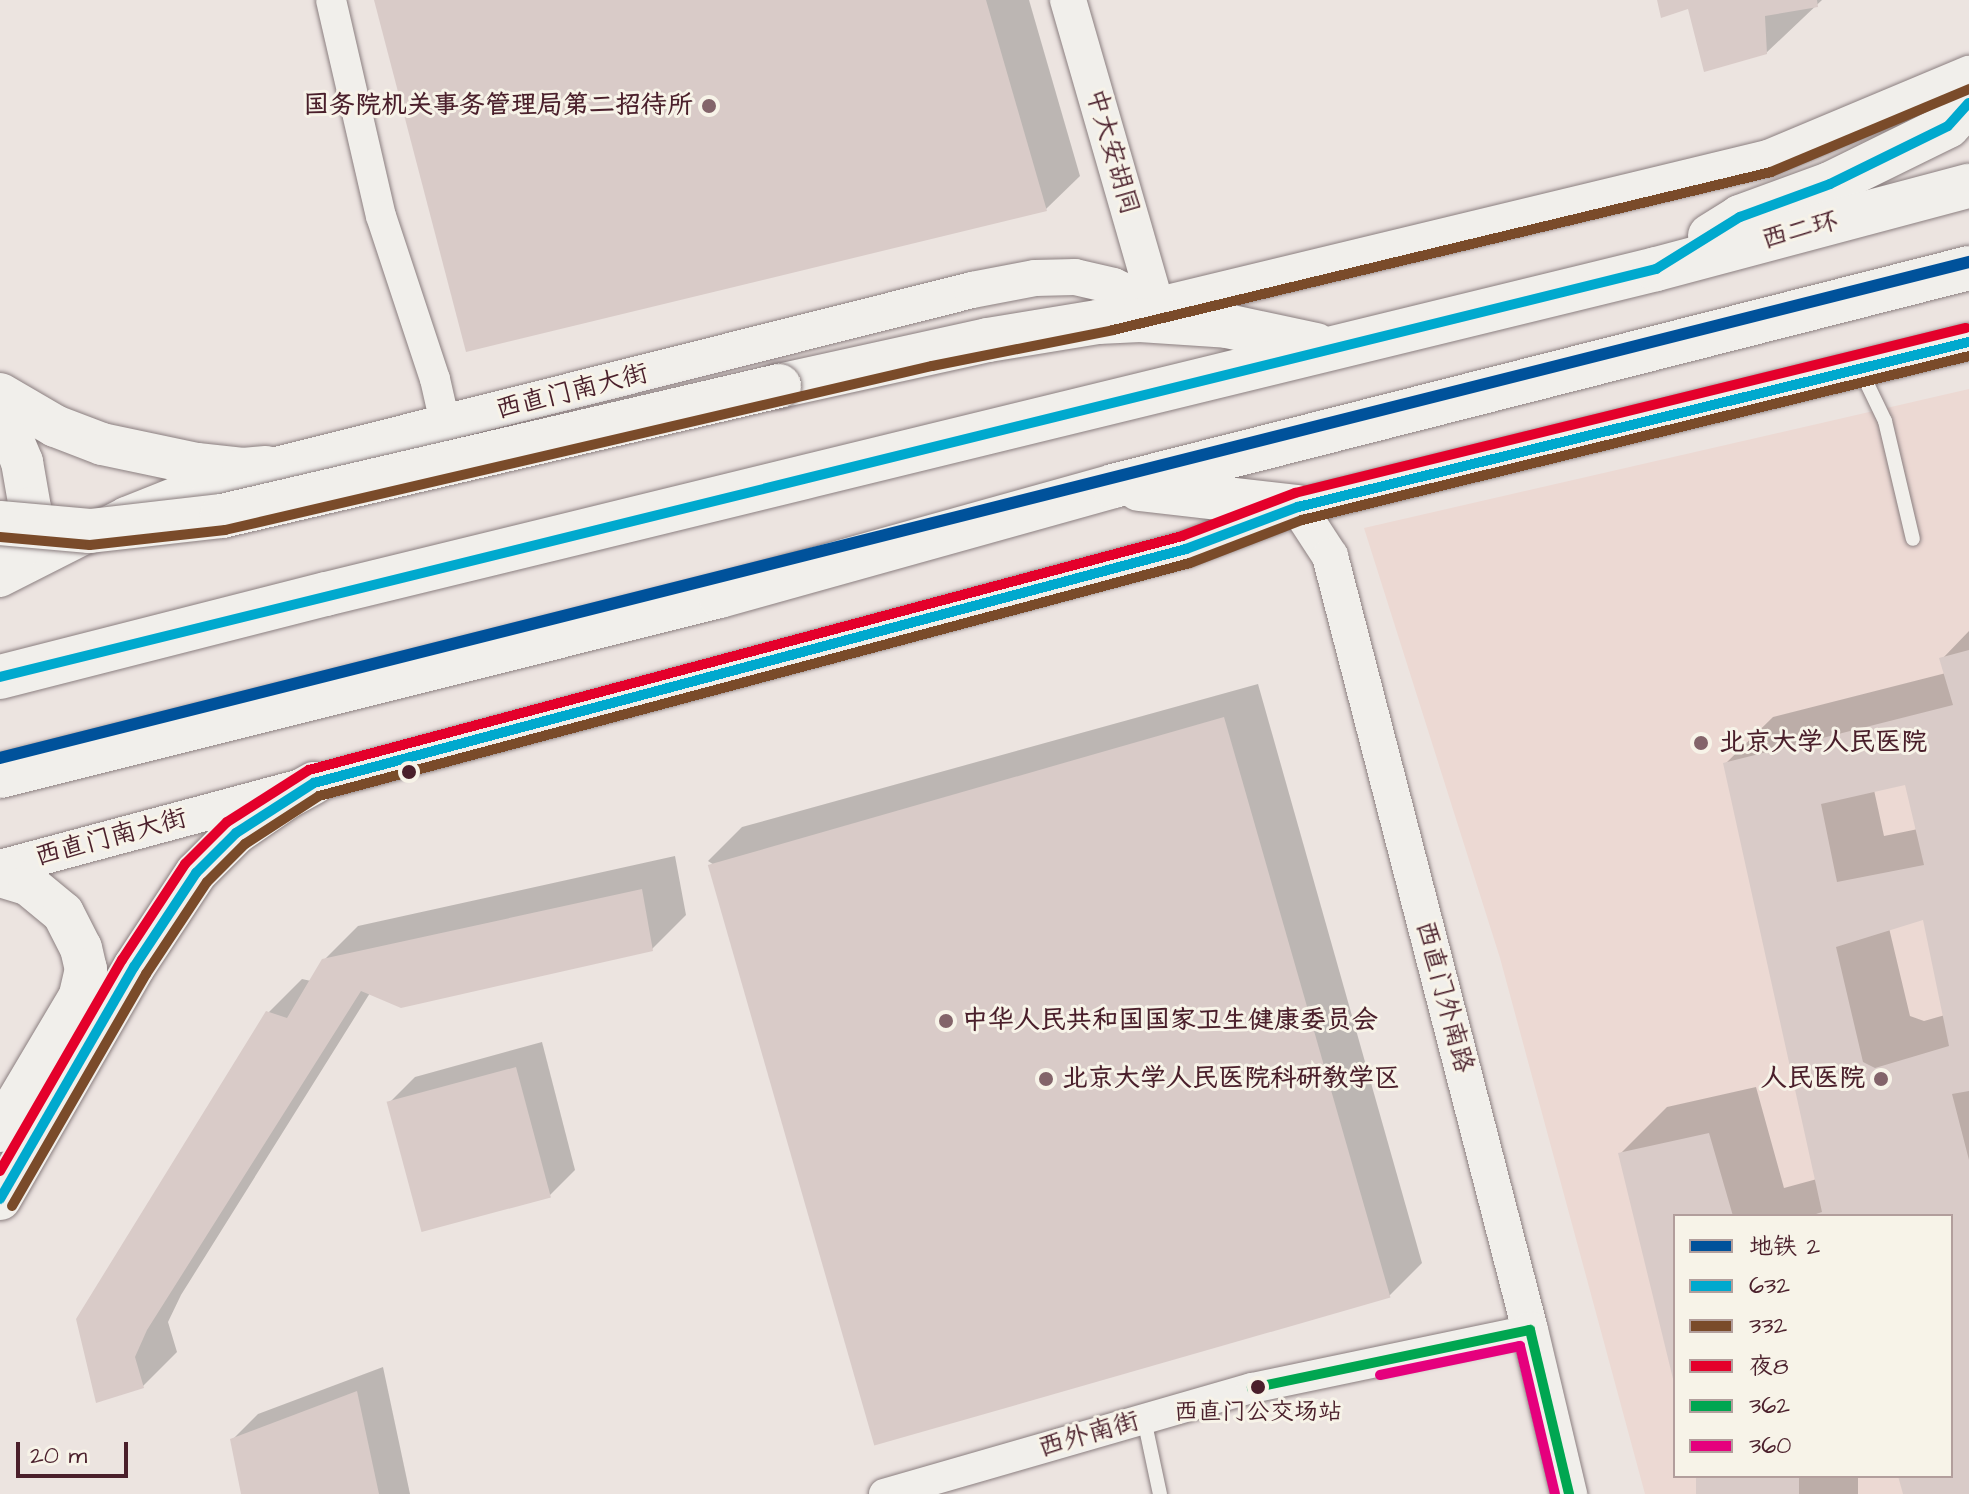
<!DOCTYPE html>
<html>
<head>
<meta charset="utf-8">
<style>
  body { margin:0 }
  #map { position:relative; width:1969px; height:1494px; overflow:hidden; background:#ece4e0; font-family:"Architects Daughter","LXGW WenKai TC",sans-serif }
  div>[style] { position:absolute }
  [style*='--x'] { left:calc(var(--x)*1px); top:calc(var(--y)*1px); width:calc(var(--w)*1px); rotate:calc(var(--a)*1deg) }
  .built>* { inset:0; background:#ecd9d3 }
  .shadow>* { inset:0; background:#0003; transform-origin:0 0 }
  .building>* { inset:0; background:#d9cbc8; transform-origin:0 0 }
  .roads { filter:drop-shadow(0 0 2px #8b7f80) drop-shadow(0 0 2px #8b7f80) }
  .service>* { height:14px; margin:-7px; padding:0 7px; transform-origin:7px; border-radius:7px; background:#f1efeb }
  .minor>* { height:30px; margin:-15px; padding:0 15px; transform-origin:15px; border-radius:15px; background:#f1efeb }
  .tertiary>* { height:36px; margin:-18px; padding:0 18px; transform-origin:18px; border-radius:18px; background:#f1efeb }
  .secondary>* { height:42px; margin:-21px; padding:0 21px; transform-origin:21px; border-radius:21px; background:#f1efeb }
  .trunk>* { height:44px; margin:-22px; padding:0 22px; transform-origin:22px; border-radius:22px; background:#f1efeb }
  .bridges { filter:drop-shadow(0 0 2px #8b7f80) drop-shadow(0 0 2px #8b7f80) }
  .trunk-bridge>* { height:44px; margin:-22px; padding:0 22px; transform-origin:22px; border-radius:22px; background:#f1efeb }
  .bus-1>* { height:10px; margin:-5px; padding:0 5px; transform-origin:5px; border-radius:5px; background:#00a9ce }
  .bus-2>* { height:10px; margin:-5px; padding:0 5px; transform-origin:5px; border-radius:5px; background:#7a4b2a }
  .bus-3>* { height:10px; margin:-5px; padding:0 5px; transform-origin:5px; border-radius:5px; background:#e4002b }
  .bus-4>* { height:10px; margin:-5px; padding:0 5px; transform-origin:5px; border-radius:5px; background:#00a651 }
  .bus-5>* { height:10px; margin:-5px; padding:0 5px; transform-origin:5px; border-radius:5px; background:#e5007d }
  .metro-1>* { height:12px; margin:-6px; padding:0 6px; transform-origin:6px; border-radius:6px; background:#00529b }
  .dots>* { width:22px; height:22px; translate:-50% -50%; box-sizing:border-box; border:4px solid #f7f3e8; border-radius:50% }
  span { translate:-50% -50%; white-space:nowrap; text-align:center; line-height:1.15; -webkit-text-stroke:6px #f7f3e8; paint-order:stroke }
  .bus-label { font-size:24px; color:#4a1f2b }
  .poi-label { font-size:26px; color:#4a1f2b; font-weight:700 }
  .right { translate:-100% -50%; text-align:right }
  .left { translate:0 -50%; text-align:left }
  .street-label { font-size:26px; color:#4a1f2b }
  .legend { position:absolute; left:1673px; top:1214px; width:280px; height:264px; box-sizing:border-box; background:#f7f3e8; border:2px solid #b29e9c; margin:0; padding:10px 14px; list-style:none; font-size:24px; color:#4a1f2b }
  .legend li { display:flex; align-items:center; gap:16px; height:40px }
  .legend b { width:40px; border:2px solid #b29e9c }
  .scale { position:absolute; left:16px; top:1442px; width:112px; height:36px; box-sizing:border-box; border:4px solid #4a1f2b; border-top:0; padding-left:10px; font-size:24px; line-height:28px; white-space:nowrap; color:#4a1f2b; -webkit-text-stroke:6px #f7f3e8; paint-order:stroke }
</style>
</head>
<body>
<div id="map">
  <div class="built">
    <div style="clip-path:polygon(evenodd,1969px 389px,1969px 1494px,1645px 1494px,1500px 958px,1364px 528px,1969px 389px,1675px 1216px,1951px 1216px,1951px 1476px,1675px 1476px,1675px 1216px)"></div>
  </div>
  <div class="shadow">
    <div style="clip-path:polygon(376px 0,1029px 0,1080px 176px,1046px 209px)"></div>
    <div style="clip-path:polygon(1659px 0,1822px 0,1766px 53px,1689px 6px)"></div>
    <div style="clip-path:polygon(evenodd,1969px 631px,1969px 1494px,1905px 1494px,1900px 1476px,1951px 1476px,1951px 1216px,1675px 1216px,1675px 1380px,1620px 1154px,1667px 1107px,1756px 1087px,1784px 1188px,1817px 1179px,1725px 764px,1773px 717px,1946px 673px,1942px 659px,1969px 631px,1907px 783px,1918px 829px,1884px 836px,1874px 790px,1907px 783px,1969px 631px,1924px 918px,1945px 1015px,1924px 1021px,1910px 1016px,1889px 928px,1924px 918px)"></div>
    <div style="clip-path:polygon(1258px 684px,1422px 1263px,1388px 1297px,708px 861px,742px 827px)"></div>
    <div style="clip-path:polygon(675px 856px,686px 915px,652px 949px,370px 993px,181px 1295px,168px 1322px,177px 1352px,143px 1386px,97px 1401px,268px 1013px,302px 979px,311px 981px,324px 960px,358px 926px)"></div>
    <div style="clip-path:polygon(542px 1042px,575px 1170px,549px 1196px,389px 1103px,415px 1077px)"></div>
    <div style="clip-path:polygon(383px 1367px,410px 1494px,243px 1494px,232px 1440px,258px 1414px)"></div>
    <div style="left:1698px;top:1476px;width:160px;height:19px"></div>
  </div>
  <div class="building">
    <div style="clip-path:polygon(374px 0,986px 0,1047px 211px,466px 352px)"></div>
    <div style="clip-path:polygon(1657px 0,1817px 0,1818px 7px,1765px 16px,1767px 54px,1704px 72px,1688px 9px,1661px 18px)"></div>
    <div style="clip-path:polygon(evenodd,1969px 650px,1969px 1091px,1952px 1094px,1969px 1160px,1969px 1494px,1903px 1494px,1898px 1476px,1951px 1476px,1951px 1216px,1810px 1216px,1822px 1212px,1723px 763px,1953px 705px,1939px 658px,1969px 650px,1905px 785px,1924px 865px,1837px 882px,1821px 804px,1905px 785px,1969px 650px,1923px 920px,1949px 1046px,1875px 1068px,1863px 1062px,1836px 947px,1923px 920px)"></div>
    <div style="left:1224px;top:717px;width:604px;height:537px;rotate:74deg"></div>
    <div style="clip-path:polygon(642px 889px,653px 951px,401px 1008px,361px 991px,147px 1330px,135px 1357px,144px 1388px,96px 1403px,76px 1319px,266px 1011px,287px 1018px,322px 959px)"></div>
    <div style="left:516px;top:1067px;width:135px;height:134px;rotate:75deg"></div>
    <div style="clip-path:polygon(1709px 1133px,1733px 1216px,1675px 1216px,1674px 1383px,1618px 1153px)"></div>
    <div style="clip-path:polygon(357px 1391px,379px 1494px,241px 1494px,230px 1439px)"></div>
    <div style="left:1696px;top:1476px;width:103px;height:19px"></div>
  </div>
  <div class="roads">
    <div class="service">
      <div style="--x:1860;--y:369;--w:58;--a:64.3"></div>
      <div style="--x:1885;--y:421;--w:121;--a:76.7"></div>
      <div style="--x:1144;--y:1419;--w:77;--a:78"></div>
    </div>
    <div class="minor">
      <div style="--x:331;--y:0;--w:222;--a:77"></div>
      <div style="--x:381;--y:216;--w:172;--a:71.7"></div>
      <div style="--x:435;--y:379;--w:45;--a:77.2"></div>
      <div style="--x:884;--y:1494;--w:383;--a:-16.1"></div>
      <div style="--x:1252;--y:1388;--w:284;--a:-11.8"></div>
    </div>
    <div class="tertiary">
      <div style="--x:1068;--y:0;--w:317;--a:73.9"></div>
      <div style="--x:1134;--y:311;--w:652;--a:-13.57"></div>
      <div style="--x:1768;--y:158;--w:218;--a:-22.7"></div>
      <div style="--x:1298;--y:507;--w:59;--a:56.9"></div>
      <div style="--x:1330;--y:556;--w:799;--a:75.51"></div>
      <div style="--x:1530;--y:1330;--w:169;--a:76.6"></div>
      <div style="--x:0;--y:579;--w:141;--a:-26.9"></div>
      <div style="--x:126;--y:515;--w:89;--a:-21.7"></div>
      <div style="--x:209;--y:482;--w:787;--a:-14.12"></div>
      <div style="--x:972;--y:290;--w:64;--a:-10.8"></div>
      <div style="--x:1035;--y:278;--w:40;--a:-1.4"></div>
      <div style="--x:1075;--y:277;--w:39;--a:13"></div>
      <div style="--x:1113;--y:286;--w:47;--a:23.8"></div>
      <div style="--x:0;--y:868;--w:1228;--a:-15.05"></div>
      <div style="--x:1186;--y:549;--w:120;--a:-20.6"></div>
      <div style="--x:1298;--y:507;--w:691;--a:-13.82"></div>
    </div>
    <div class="secondary">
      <div style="--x:0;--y:394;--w:64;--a:30.2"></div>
      <div style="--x:55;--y:426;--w:50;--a:21"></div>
      <div style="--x:102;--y:444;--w:97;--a:11.9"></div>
      <div style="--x:197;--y:464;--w:46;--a:6.2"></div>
      <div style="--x:243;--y:469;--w:23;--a:-5"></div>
      <div style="--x:0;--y:427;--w:21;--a:49"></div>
      <div style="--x:14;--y:443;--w:21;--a:67"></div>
      <div style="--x:22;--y:462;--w:47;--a:80.1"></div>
      <div style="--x:30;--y:508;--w:38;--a:101"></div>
      <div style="--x:23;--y:545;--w:33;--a:134"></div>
      <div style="--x:0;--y:876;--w:30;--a:17"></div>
      <div style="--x:29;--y:885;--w:44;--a:39.5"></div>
      <div style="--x:63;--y:913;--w:39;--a:63"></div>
      <div style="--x:81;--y:948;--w:22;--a:77"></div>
      <div style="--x:86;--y:969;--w:28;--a:103"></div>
      <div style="--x:80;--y:996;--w:157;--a:120.7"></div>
      <div style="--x:0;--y:1199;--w:268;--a:-60"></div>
      <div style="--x:134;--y:967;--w:113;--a:-56.6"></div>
      <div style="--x:196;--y:873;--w:57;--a:-45"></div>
      <div style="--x:236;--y:833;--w:62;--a:-34.5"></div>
      <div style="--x:287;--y:798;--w:31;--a:-29"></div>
    </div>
    <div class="trunk">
      <div style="--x:1710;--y:236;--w:36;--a:-32"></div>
      <div style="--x:1740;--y:217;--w:96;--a:-20.1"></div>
      <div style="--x:1830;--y:184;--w:131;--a:-26.2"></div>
      <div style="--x:1948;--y:126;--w:31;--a:-48"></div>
      <div style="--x:779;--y:386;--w:214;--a:-12.4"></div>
      <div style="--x:988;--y:340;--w:111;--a:-9.3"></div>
      <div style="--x:1098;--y:322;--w:42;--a:-2.7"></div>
      <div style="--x:1140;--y:320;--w:87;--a:3.9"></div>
      <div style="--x:1227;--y:326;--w:91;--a:12.1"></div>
      <div style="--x:1139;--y:489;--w:160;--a:6.5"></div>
      <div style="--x:0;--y:677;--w:336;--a:-14.3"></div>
      <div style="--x:326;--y:594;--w:1369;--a:-13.73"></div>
      <div style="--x:1656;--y:269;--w:324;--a:-14.9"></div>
      <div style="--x:0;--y:776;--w:742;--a:-14.04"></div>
      <div style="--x:720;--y:596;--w:408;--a:-15.6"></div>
      <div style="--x:1113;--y:486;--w:883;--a:-14.29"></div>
    </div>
  </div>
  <div class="bridges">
    <div class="trunk-bridge">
      <div style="--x:0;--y:523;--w:90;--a:5.1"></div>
      <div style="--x:90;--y:531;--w:133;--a:-6.5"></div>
      <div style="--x:222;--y:516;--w:572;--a:-13.14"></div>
    </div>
  </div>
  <div class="bus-1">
    <div style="--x:0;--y:677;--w:1706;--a:-13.84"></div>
    <div style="--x:1656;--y:269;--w:99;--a:-31.8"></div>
    <div style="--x:1740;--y:217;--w:96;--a:-20.1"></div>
    <div style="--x:1830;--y:184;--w:131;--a:-26.2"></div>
    <div style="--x:1948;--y:126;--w:31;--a:-48"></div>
    <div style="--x:0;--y:1199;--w:268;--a:-60"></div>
    <div style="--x:134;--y:967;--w:113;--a:-56.6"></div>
    <div style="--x:196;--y:873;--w:57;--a:-45"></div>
    <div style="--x:236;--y:833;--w:93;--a:-32.7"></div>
    <div style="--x:314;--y:783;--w:903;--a:-15.02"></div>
    <div style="--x:1186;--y:549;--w:120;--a:-20.6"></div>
    <div style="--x:1298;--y:507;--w:691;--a:-13.82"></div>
  </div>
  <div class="bus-2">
    <div style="--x:0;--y:537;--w:90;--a:5.1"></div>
    <div style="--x:90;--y:545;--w:136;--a:-6.3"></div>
    <div style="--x:225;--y:530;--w:726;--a:-13.06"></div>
    <div style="--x:932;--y:366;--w:185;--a:-11.2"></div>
    <div style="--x:1113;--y:330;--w:677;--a:-13.5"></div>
    <div style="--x:1771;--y:172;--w:215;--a:-22.7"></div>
    <div style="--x:12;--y:1206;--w:268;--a:-60"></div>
    <div style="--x:146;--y:974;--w:110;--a:-56.5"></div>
    <div style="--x:207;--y:882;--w:54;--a:-45"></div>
    <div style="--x:245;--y:844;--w:88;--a:-33"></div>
    <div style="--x:319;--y:796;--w:902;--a:-14.98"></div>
    <div style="--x:1190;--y:563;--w:120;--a:-21"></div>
    <div style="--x:1302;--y:520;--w:687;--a:-13.81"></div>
  </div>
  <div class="bus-3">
    <div style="--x:0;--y:1171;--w:244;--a:-60"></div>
    <div style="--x:122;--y:960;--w:115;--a:-56.7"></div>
    <div style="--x:185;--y:864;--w:59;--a:-45"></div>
    <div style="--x:227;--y:822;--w:97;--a:-32.4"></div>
    <div style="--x:309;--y:770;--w:904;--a:-15"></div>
    <div style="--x:1182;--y:536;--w:121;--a:-20.8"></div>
    <div style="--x:1295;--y:493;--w:691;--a:-13.82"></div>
  </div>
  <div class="bus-4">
    <div style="--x:1252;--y:1388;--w:284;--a:-11.8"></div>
    <div style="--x:1530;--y:1330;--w:169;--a:76.6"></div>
  </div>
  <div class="bus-5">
    <div style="--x:1380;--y:1375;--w:143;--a:-11.7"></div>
    <div style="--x:1520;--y:1346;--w:152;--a:76.7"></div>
  </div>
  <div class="metro-1">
    <div style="--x:0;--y:758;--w:2031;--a:-14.14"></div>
  </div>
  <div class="dots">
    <div style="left:709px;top:106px;background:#83646a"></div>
    <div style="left:1701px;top:743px;background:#83646a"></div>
    <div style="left:409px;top:772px;background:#4a1f2b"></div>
    <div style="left:946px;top:1021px;background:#83646a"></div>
    <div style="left:1046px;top:1079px;background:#83646a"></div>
    <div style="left:1881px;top:1079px;background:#83646a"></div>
    <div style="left:1258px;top:1387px;background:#4a1f2b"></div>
  </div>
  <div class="bus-label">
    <span style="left:1258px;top:1413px">西直门公交场站</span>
  </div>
  <div class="poi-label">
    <span class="right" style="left:693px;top:106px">国务院机关事务管理局第二招待所</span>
    <span class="left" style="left:1719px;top:743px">北京大学人民医院</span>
    <span class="left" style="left:962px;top:1021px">中华人民共和国国家卫生健康委员会</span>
    <span class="left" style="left:1062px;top:1079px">北京大学人民医院科研教学区</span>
    <span class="right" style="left:1865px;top:1079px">人民医院</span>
  </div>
  <div class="street-label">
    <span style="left:1112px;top:152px;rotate:74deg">中大安胡同</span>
    <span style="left:1800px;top:231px;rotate:-15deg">西二环</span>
    <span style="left:572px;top:392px;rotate:-14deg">西直门南大街</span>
    <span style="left:111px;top:838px;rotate:-15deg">西直门南大街</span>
    <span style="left:1444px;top:997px;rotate:75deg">西直门外南路</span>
    <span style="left:1089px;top:1435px;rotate:-16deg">西外南街</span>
  </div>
  <ul class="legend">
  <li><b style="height:10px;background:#00529b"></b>地铁 2</li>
  <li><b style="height:10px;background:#00a9ce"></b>632</li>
  <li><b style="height:10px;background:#7a4b2a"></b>332</li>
  <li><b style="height:10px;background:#e4002b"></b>夜8</li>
  <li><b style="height:10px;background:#00a651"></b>362</li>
  <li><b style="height:10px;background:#e5007d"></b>360</li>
  </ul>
  <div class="scale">20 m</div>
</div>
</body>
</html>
